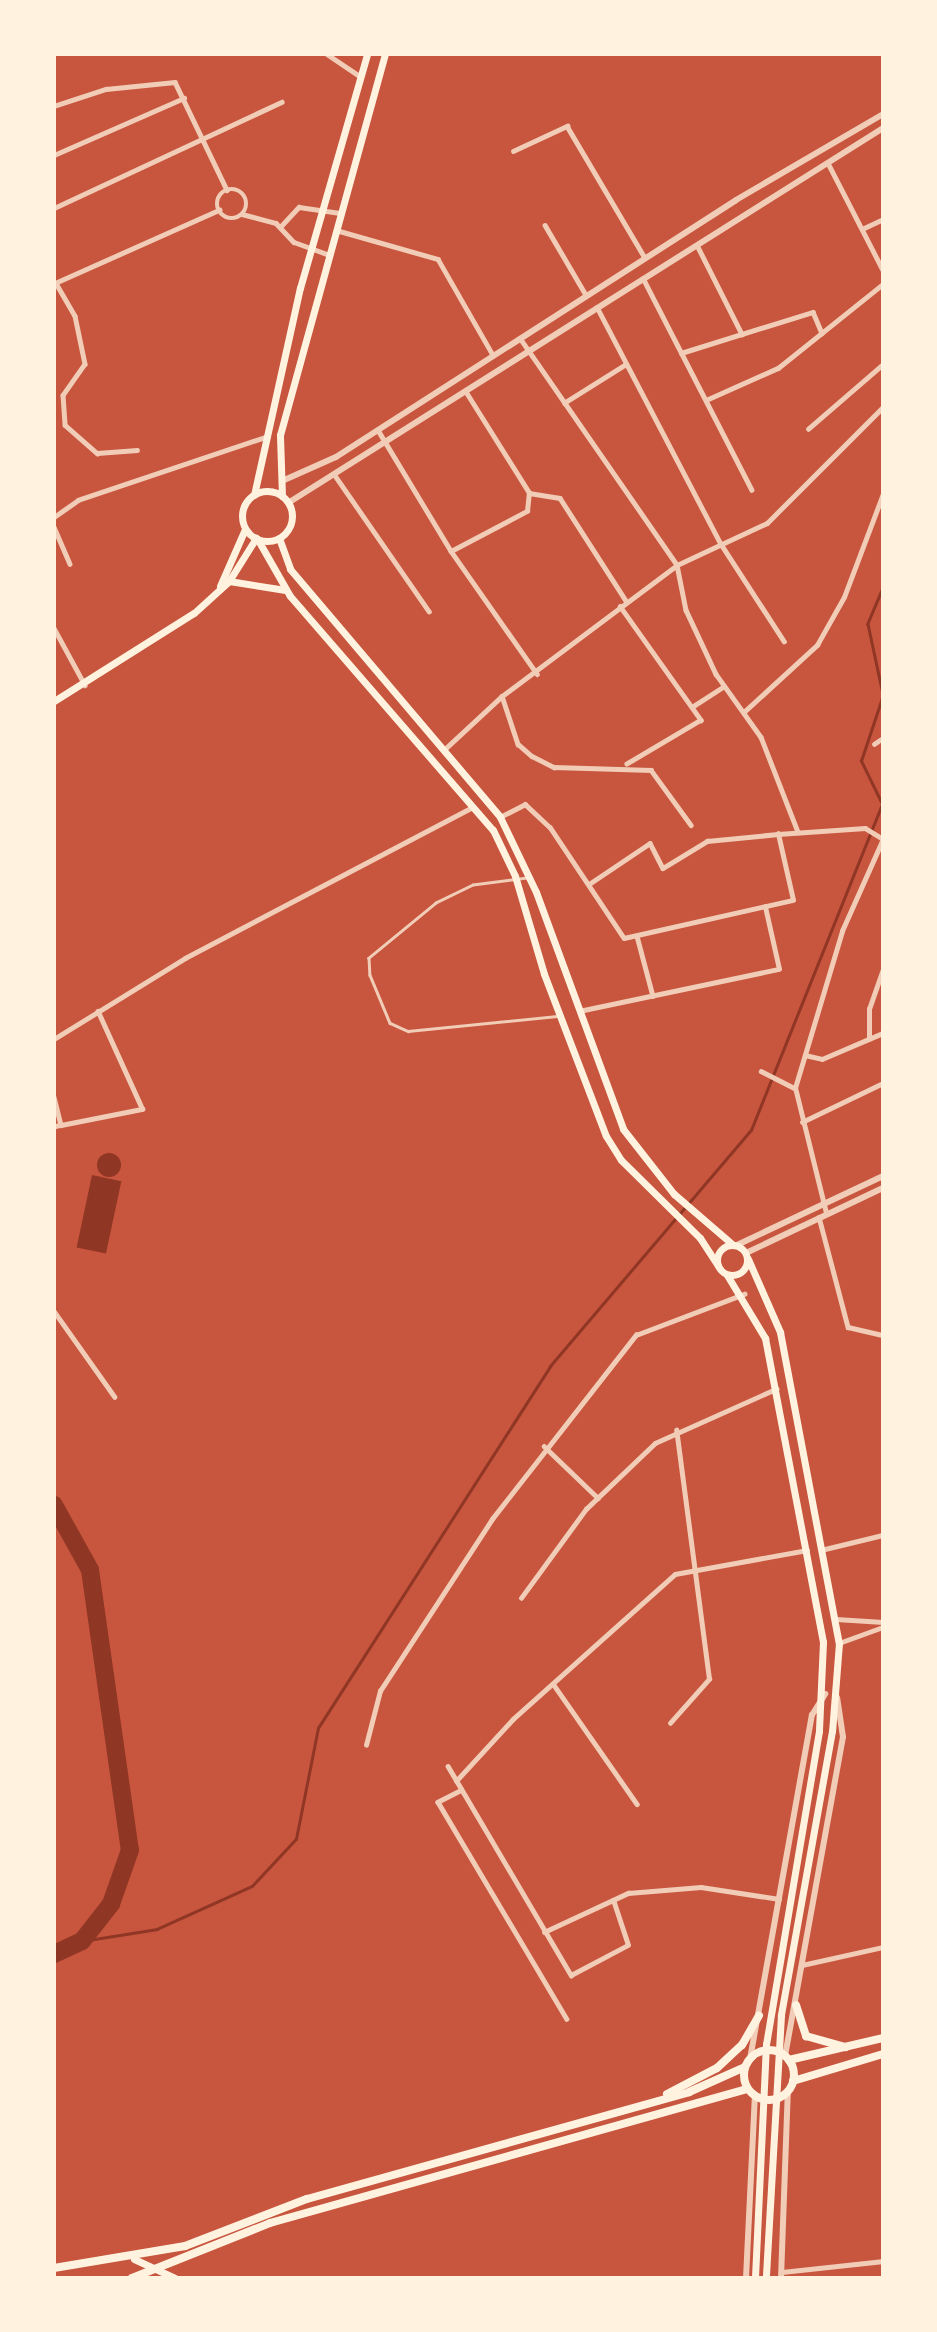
<!DOCTYPE html>
<html>
<head>
<meta charset="utf-8">
<style>
  body { margin:0 }
  #map { position:relative; width:937px; height:2332px; overflow:hidden; background:#c8553d; font-family:Inter,sans-serif }
  div>[style] { position:absolute }
  [style*='--x'] { left:calc(var(--x)*1px); top:calc(var(--y)*1px); width:calc(var(--w)*1px); rotate:calc(var(--a)*1deg) }
  .water>* { inset:0; background:#8f3625; transform-origin:0 0 }
  .round { border-radius:50% }
  .stream>* { height:2.5px; margin:-1.25px; padding:0 1.25px; transform-origin:1.25px; border-radius:1.25px; background:#8f3625 }
  .river>* { height:18px; margin:-9px; padding:0 9px; transform-origin:9px; border-radius:9px; background:#8f3625 }
  .service>* { height:2.5px; margin:-1.25px; padding:0 1.25px; transform-origin:1.25px; border-radius:1.25px; background:#f1ccb7 }
  .minor>* { height:4.5px; margin:-2.25px; padding:0 2.25px; transform-origin:2.25px; border-radius:2.25px; background:#f1ccb7 }
  .minor>.ring { margin:-2.25px; padding:0; box-sizing:content-box; background:none; border:4.5px solid #f1ccb7; border-radius:50% }
  .tertiary>* { height:6px; margin:-3px; padding:0 3px; transform-origin:3px; border-radius:3px; background:#f1ccb7 }
  .secondary>* { height:7px; margin:-3.5px; padding:0 3.5px; transform-origin:3.5px; border-radius:3.5px; background:#fff3e0 }
  .primary>* { height:7px; margin:-3.5px; padding:0 3.5px; transform-origin:3.5px; border-radius:3.5px; background:#fff3e0 }
  .primary>.ring { margin:-3.5px; padding:0; box-sizing:content-box; background:none; border:7px solid #fff3e0; border-radius:50% }
  .trunk>* { height:8px; margin:-4px; padding:0 4px; transform-origin:4px; border-radius:4px; background:#fff3e0 }
  .trunk>.ring { margin:-4px; padding:0; box-sizing:content-box; background:none; border:8px solid #fff3e0; border-radius:50% }
  span { translate:-50% -50%; white-space:nowrap; text-align:center; line-height:1.15; -webkit-text-stroke:5px #fff3e0; paint-order:stroke }
  .frame { position:absolute; inset:0; border:56px solid #fff3e0; pointer-events:none }
</style>
</head>
<body>
<div id="map">
  <div class="water">
    <div class="round" style="left:97px;top:1153px;width:24px;height:24px"></div>
    <div style="left:92px;top:1175px;width:30px;height:74px;rotate:12deg"></div>
  </div>
  <div class="stream">
    <div style="--x:883;--y:588;--w:39;--a:113"></div>
    <div style="--x:868;--y:624;--w:72;--a:77.9"></div>
    <div style="--x:82;--y:1941;--w:76;--a:-9.1"></div>
    <div style="--x:157;--y:1929;--w:104;--a:-24.4"></div>
    <div style="--x:252;--y:1886;--w:64;--a:-46.9"></div>
    <div style="--x:296;--y:1839;--w:113;--a:-78.8"></div>
    <div style="--x:318;--y:1728;--w:430;--a:-57.3"></div>
    <div style="--x:550;--y:1366;--w:310;--a:-49.6"></div>
    <div style="--x:751;--y:1130;--w:351;--a:-68.1"></div>
    <div style="--x:882;--y:804;--w:48;--a:-116"></div>
    <div style="--x:861;--y:761;--w:70;--a:-71.6"></div>
  </div>
  <div class="river">
    <div style="--x:54;--y:1505;--w:74;--a:61"></div>
    <div style="--x:90;--y:1570;--w:283;--a:81.9"></div>
    <div style="--x:130;--y:1850;--w:57;--a:109.4"></div>
    <div style="--x:111;--y:1904;--w:47;--a:128.1"></div>
    <div style="--x:82;--y:1941;--w:31;--a:155"></div>
  </div>
  <div class="service">
    <div style="--x:527;--y:878;--w:54;--a:172.6"></div>
    <div style="--x:473;--y:885;--w:41;--a:154.1"></div>
    <div style="--x:436;--y:903;--w:87;--a:140.6"></div>
    <div style="--x:369;--y:958;--w:17;--a:87"></div>
    <div style="--x:370;--y:975;--w:52;--a:67.4"></div>
    <div style="--x:390;--y:1023;--w:20;--a:24"></div>
    <div style="--x:408;--y:1031;--w:152;--a:-5.7"></div>
  </div>
  <div class="minor">
    <div style="--x:327;--y:54;--w:40;--a:34"></div>
    <div style="--x:54;--y:106;--w:55;--a:-18.1"></div>
    <div style="--x:106;--y:89;--w:69;--a:-5.8"></div>
    <div style="--x:175;--y:82;--w:120;--a:64.3"></div>
    <div style="--x:513;--y:151;--w:60;--a:-24.8"></div>
    <div style="--x:567;--y:126;--w:153;--a:59.4"></div>
    <div style="--x:54;--y:155;--w:142;--a:-23.7"></div>
    <div style="--x:828;--y:163;--w:120;--a:62.8"></div>
    <div class="ring" style="left:217px;top:189px;width:25.5px;height:25.5px"></div>
    <div style="--x:54;--y:208;--w:251;--a:-25"></div>
    <div style="--x:242;--y:214;--w:35;--a:15"></div>
    <div style="--x:276;--y:223;--w:26;--a:47"></div>
    <div style="--x:294;--y:242;--w:37;--a:20"></div>
    <div style="--x:545;--y:225;--w:81;--a:59.6"></div>
    <div style="--x:281;--y:226;--w:26;--a:-47"></div>
    <div style="--x:299;--y:207;--w:41;--a:8.3"></div>
    <div style="--x:862;--y:229;--w:23;--a:-25"></div>
    <div style="--x:336;--y:230;--w:106;--a:15.9"></div>
    <div style="--x:438;--y:259;--w:111;--a:60.2"></div>
    <div style="--x:697;--y:245;--w:100;--a:63.2"></div>
    <div style="--x:643;--y:278;--w:238;--a:62.8"></div>
    <div style="--x:55;--y:283;--w:180;--a:-24"></div>
    <div style="--x:56;--y:283;--w:38;--a:60"></div>
    <div style="--x:75;--y:316;--w:49;--a:78.2"></div>
    <div style="--x:85;--y:364;--w:38;--a:125"></div>
    <div style="--x:63;--y:395;--w:30;--a:86"></div>
    <div style="--x:65;--y:425;--w:43;--a:41.2"></div>
    <div style="--x:97;--y:453;--w:40;--a:-4.3"></div>
    <div style="--x:597;--y:307;--w:267;--a:62.4"></div>
    <div style="--x:721;--y:544;--w:116;--a:57"></div>
    <div style="--x:520;--y:338;--w:276;--a:55.3"></div>
    <div style="--x:677;--y:565;--w:46;--a:78.7"></div>
    <div style="--x:686;--y:610;--w:71;--a:64.9"></div>
    <div style="--x:716;--y:674;--w:77;--a:54.5"></div>
    <div style="--x:761;--y:737;--w:102;--a:68.7"></div>
    <div style="--x:681;--y:353;--w:138;--a:-17.3"></div>
    <div style="--x:813;--y:312;--w:23;--a:67"></div>
    <div style="--x:706;--y:400;--w:79;--a:-24"></div>
    <div style="--x:778;--y:368;--w:134;--a:-38.7"></div>
    <div style="--x:564;--y:403;--w:73;--a:-32.2"></div>
    <div style="--x:808;--y:429;--w:99;--a:-40.9"></div>
    <div style="--x:378;--y:430;--w:141;--a:58.9"></div>
    <div style="--x:451;--y:551;--w:150;--a:55"></div>
    <div style="--x:334;--y:474;--w:167;--a:55.3"></div>
    <div style="--x:529;--y:493;--w:31;--a:9"></div>
    <div style="--x:560;--y:498;--w:122;--a:57.3"></div>
    <div style="--x:54;--y:517;--w:29;--a:-35"></div>
    <div style="--x:78;--y:500;--w:200;--a:-18.6"></div>
    <div style="--x:54;--y:527;--w:40;--a:66.6"></div>
    <div style="--x:451;--y:551;--w:86;--a:-27.8"></div>
    <div style="--x:527;--y:511;--w:18;--a:-84"></div>
    <div style="--x:529;--y:493;--w:120;--a:-122.1"></div>
    <div style="--x:620;--y:606;--w:140;--a:54.6"></div>
    <div style="--x:701;--y:720;--w:86;--a:149.3"></div>
    <div style="--x:54;--y:628;--w:65;--a:61.5"></div>
    <div style="--x:502;--y:696;--w:51;--a:71.6"></div>
    <div style="--x:518;--y:744;--w:18;--a:41"></div>
    <div style="--x:532;--y:756;--w:25;--a:27"></div>
    <div style="--x:554;--y:767;--w:97;--a:1.8"></div>
    <div style="--x:651;--y:770;--w:68;--a:54"></div>
    <div style="--x:692;--y:707;--w:38;--a:-33"></div>
    <div style="--x:745;--y:711;--w:98;--a:-42.5"></div>
    <div style="--x:817;--y:645;--w:55;--a:-60.6"></div>
    <div style="--x:844;--y:597;--w:110;--a:-69.3"></div>
    <div style="--x:874;--y:744;--w:11;--a:-34"></div>
    <div style="--x:446;--y:748;--w:76;--a:-42.9"></div>
    <div style="--x:502;--y:696;--w:219;--a:-36.8"></div>
    <div style="--x:677;--y:565;--w:99;--a:-25"></div>
    <div style="--x:767;--y:523;--w:164;--a:-45"></div>
    <div style="--x:500;--y:817;--w:28;--a:-27"></div>
    <div style="--x:525;--y:804;--w:34;--a:43"></div>
    <div style="--x:550;--y:827;--w:133;--a:56.3"></div>
    <div style="--x:624;--y:938;--w:173;--a:-12.7"></div>
    <div style="--x:793;--y:900;--w:68;--a:-102.8"></div>
    <div style="--x:778;--y:834;--w:87;--a:-3.9"></div>
    <div style="--x:865;--y:828;--w:21;--a:31"></div>
    <div style="--x:589;--y:884;--w:73;--a:-33.9"></div>
    <div style="--x:650;--y:843;--w:28;--a:63"></div>
    <div style="--x:663;--y:868;--w:52;--a:-31.5"></div>
    <div style="--x:707;--y:841;--w:71;--a:-5.6"></div>
    <div style="--x:637;--y:936;--w:62;--a:75.1"></div>
    <div style="--x:579;--y:1011;--w:204;--a:-11.9"></div>
    <div style="--x:779;--y:969;--w:64;--a:-102.7"></div>
    <div style="--x:54;--y:1039;--w:154;--a:-31.7"></div>
    <div style="--x:185;--y:958;--w:325;--a:-27.7"></div>
    <div style="--x:869;--y:1039;--w:30;--a:-90"></div>
    <div style="--x:869;--y:1009;--w:42;--a:-70.7"></div>
    <div style="--x:805;--y:1055;--w:17;--a:13"></div>
    <div style="--x:822;--y:1059;--w:66;--a:-23.1"></div>
    <div style="--x:761;--y:1071;--w:38;--a:27"></div>
    <div style="--x:54;--y:1097;--w:29;--a:76"></div>
    <div style="--x:61;--y:1125;--w:7;--a:164"></div>
    <div style="--x:802;--y:1122;--w:90;--a:-25.7"></div>
    <div style="--x:61;--y:1125;--w:83;--a:-11.2"></div>
    <div style="--x:142;--y:1109;--w:107;--a:-114.4"></div>
    <div style="--x:826;--y:1213;--w:129;--a:-103.9"></div>
    <div style="--x:795;--y:1088;--w:164;--a:-73.3"></div>
    <div style="--x:842;--y:931;--w:101;--a:-66"></div>
    <div style="--x:819;--y:1217;--w:114;--a:75.2"></div>
    <div style="--x:848;--y:1327;--w:36;--a:13"></div>
    <div style="--x:54;--y:1311;--w:105;--a:54.7"></div>
    <div style="--x:544;--y:1446;--w:75;--a:43.9"></div>
    <div style="--x:825;--y:1549;--w:60;--a:-13.6"></div>
    <div style="--x:521;--y:1598;--w:110;--a:-53.9"></div>
    <div style="--x:586;--y:1509;--w:95;--a:-43.7"></div>
    <div style="--x:655;--y:1443;--w:133;--a:-24.1"></div>
    <div style="--x:836;--y:1619;--w:47;--a:3.7"></div>
    <div style="--x:839;--y:1643;--w:47;--a:-20"></div>
    <div style="--x:554;--y:1685;--w:145;--a:55.1"></div>
    <div style="--x:670;--y:1723;--w:59;--a:-48.4"></div>
    <div style="--x:709;--y:1679;--w:251;--a:-97.5"></div>
    <div style="--x:366;--y:1745;--w:56;--a:-75.5"></div>
    <div style="--x:380;--y:1691;--w:205;--a:-56.9"></div>
    <div style="--x:492;--y:1519;--w:234;--a:-52"></div>
    <div style="--x:636;--y:1335;--w:116;--a:-20.8"></div>
    <div style="--x:448;--y:1766;--w:243;--a:59.5"></div>
    <div style="--x:571;--y:1975;--w:64;--a:-27.8"></div>
    <div style="--x:628;--y:1945;--w:47;--a:-108.4"></div>
    <div style="--x:456;--y:1781;--w:84;--a:-47.4"></div>
    <div style="--x:513;--y:1719;--w:217;--a:-41.8"></div>
    <div style="--x:675;--y:1574;--w:134;--a:-10.3"></div>
    <div style="--x:462;--y:1790;--w:27;--a:153"></div>
    <div style="--x:438;--y:1802;--w:252;--a:59.3"></div>
    <div style="--x:544;--y:1932;--w:93;--a:-24.9"></div>
    <div style="--x:628;--y:1893;--w:73;--a:-4.7"></div>
    <div style="--x:701;--y:1887;--w:79;--a:8.7"></div>
    <div style="--x:802;--y:1965;--w:83;--a:-12.5"></div>
    <div style="--x:782;--y:2272;--w:102;--a:-6.2"></div>
  </div>
  <div class="tertiary">
    <div style="--x:282;--y:481;--w:59;--a:-24"></div>
    <div style="--x:336;--y:457;--w:475;--a:-32.7"></div>
    <div style="--x:736;--y:200;--w:170;--a:-30.3"></div>
    <div style="--x:288;--y:503;--w:703;--a:-32.22"></div>
    <div style="--x:737;--y:1245;--w:161;--a:-25.3"></div>
    <div style="--x:746;--y:1253;--w:152;--a:-25.4"></div>
    <div style="--x:785;--y:2056;--w:324;--a:-79.7"></div>
    <div style="--x:843;--y:1737;--w:40;--a:-98.5"></div>
    <div style="--x:750;--y:2059;--w:350;--a:-79.8"></div>
    <div style="--x:812;--y:1715;--w:25;--a:-58"></div>
    <div style="--x:746;--y:2278;--w:182;--a:-87.2"></div>
    <div style="--x:781;--y:2278;--w:187;--a:-87.9"></div>
  </div>
  <div class="secondary">
    <div style="--x:134;--y:2259;--w:45;--a:24.9"></div>
  </div>
  <div class="primary">
    <div class="ring" style="left:242px;top:491px;width:43px;height:43px"></div>
    <div style="--x:254;--y:495;--w:212;--a:-77.5"></div>
    <div style="--x:300;--y:288;--w:243;--a:-74"></div>
    <div style="--x:282;--y:496;--w:61;--a:-91.9"></div>
    <div style="--x:280;--y:435;--w:395;--a:-74.6"></div>
    <div style="--x:279;--y:538;--w:33;--a:70"></div>
    <div style="--x:290;--y:569;--w:325;--a:49.7"></div>
    <div style="--x:500;--y:817;--w:83;--a:64.4"></div>
    <div style="--x:536;--y:892;--w:252;--a:69.8"></div>
    <div style="--x:623;--y:1129;--w:83;--a:51.9"></div>
    <div style="--x:674;--y:1194;--w:78;--a:40.8"></div>
    <div style="--x:258;--y:540;--w:64;--a:60.3"></div>
    <div style="--x:290;--y:596;--w:310;--a:49.1"></div>
    <div style="--x:493;--y:830;--w:51;--a:64.4"></div>
    <div style="--x:515;--y:876;--w:102;--a:73.5"></div>
    <div style="--x:544;--y:974;--w:173;--a:69.1"></div>
    <div style="--x:606;--y:1136;--w:28;--a:58"></div>
    <div style="--x:621;--y:1160;--w:111;--a:44.6"></div>
    <div style="--x:700;--y:1238;--w:33;--a:57"></div>
    <div style="--x:229;--y:581;--w:57;--a:9.1"></div>
    <div style="--x:220;--y:586;--w:62;--a:-66.3"></div>
    <div style="--x:54;--y:701;--w:165;--a:-32.2"></div>
    <div style="--x:194;--y:613;--w:47;--a:-42.4"></div>
    <div style="--x:229;--y:581;--w:51;--a:-57.9"></div>
    <div class="ring" style="left:717px;top:1245px;width:23px;height:23px"></div>
    <div style="--x:748;--y:1259;--w:80;--a:66.3"></div>
    <div style="--x:780;--y:1332;--w:317;--a:79.3"></div>
    <div style="--x:839;--y:1643;--w:88;--a:94.5"></div>
    <div style="--x:832;--y:1731;--w:289;--a:100.2"></div>
    <div style="--x:781;--y:2015;--w:263;--a:93.3"></div>
    <div style="--x:727;--y:1275;--w:74;--a:58.9"></div>
    <div style="--x:765;--y:1338;--w:309;--a:79.2"></div>
    <div style="--x:823;--y:1642;--w:89;--a:92.6"></div>
    <div style="--x:819;--y:1731;--w:317;--a:99.6"></div>
    <div style="--x:766;--y:2044;--w:234;--a:92.7"></div>
  </div>
  <div class="trunk">
    <div style="--x:796;--y:2005;--w:33;--a:72"></div>
    <div style="--x:806;--y:2036;--w:41;--a:15.8"></div>
    <div class="ring" style="left:744px;top:2050px;width:42px;height:42px"></div>
    <div style="--x:789;--y:2060;--w:97;--a:-13.2"></div>
    <div style="--x:793;--y:2081;--w:94;--a:-16.7"></div>
    <div style="--x:667;--y:2094;--w:56;--a:-27.5"></div>
    <div style="--x:717;--y:2068;--w:34;--a:-43"></div>
    <div style="--x:742;--y:2045;--w:34;--a:-60"></div>
    <div style="--x:54;--y:2268;--w:133;--a:-9.5"></div>
    <div style="--x:185;--y:2246;--w:131;--a:-21.1"></div>
    <div style="--x:307;--y:2199;--w:397;--a:-15.6"></div>
    <div style="--x:689;--y:2092;--w:61;--a:-24.1"></div>
    <div style="--x:132;--y:2278;--w:149;--a:-21.7"></div>
    <div style="--x:270;--y:2223;--w:496;--a:-15.7"></div>
  </div>
  <div class="frame"></div>
</div>
</body>
</html>
